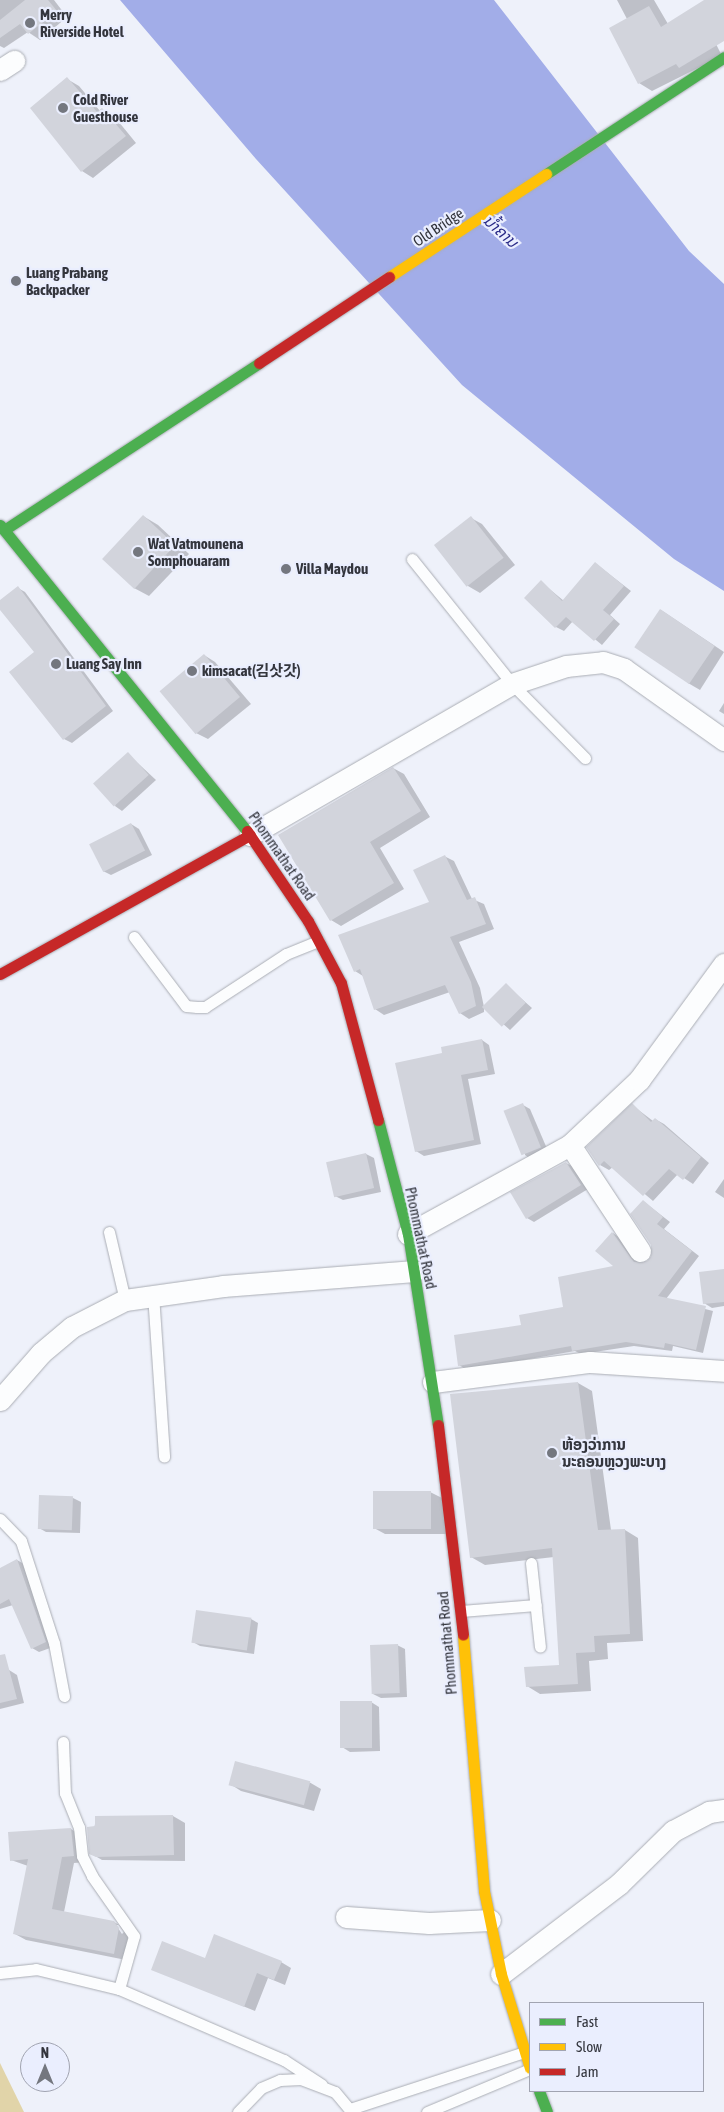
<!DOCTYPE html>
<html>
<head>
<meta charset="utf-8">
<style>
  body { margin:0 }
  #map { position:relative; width:724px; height:2112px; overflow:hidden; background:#eef1fa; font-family:"Asap Condensed","Noto Sans KR","Noto Sans Lao",sans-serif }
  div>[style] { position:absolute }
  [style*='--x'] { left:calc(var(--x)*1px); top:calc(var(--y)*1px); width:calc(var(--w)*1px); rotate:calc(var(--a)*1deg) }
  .green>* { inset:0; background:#e1d4a9 }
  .water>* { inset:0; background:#a2ade8 }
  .shadow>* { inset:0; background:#0003 }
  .building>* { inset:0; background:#d2d4dc; transform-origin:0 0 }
  .roads { filter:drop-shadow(0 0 1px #aaadb4) drop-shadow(0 0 1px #aaadb4) }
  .lane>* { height:11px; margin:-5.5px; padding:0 5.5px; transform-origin:5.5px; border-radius:5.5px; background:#fcfdfe }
  .street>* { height:21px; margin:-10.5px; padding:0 10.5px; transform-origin:10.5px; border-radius:10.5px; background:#fcfdfe }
  .fast>* { height:11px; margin:-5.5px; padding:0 5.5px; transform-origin:5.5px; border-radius:5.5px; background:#4caf50 }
  .slow>* { height:11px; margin:-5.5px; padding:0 5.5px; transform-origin:5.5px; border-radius:5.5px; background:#ffc107 }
  .jam>* { height:11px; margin:-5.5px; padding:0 5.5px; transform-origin:5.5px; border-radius:5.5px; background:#c62828 }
  .dots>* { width:14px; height:14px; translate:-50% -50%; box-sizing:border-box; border:2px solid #eaeefe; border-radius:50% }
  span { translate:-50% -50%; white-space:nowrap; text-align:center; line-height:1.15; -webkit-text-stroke:4.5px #eaeefe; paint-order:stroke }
  .poi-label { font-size:15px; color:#33353d; font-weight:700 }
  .left { translate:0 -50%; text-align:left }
  .street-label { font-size:15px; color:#33353d }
  .water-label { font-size:16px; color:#292a87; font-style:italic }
  .legend { position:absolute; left:529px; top:2002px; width:175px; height:90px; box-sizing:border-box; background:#eaeefe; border:1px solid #a1a4b1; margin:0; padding:6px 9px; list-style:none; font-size:15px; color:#33353d }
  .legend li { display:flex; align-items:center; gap:10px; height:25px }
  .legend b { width:25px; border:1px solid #a1a4b1 }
  .north { position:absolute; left:20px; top:2042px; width:50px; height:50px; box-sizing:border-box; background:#eaeefe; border:1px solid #a1a4b1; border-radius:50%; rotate:0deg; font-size:14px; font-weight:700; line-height:20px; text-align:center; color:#33353d }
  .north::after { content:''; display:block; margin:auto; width:18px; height:22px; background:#74777f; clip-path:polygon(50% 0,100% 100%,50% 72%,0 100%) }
</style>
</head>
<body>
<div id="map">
  <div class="green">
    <div style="clip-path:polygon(0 2063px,24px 2112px,0 2112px)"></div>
  </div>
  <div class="water">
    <div style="clip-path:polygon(120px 0,494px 0,689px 251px,724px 284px,724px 591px,674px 559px,462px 385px,256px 159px)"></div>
  </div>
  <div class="shadow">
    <div style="clip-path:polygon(0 0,54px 0,67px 17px,40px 40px,28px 32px,4px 48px,0 46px)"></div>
    <div style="clip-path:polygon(617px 0,654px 0,668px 24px,703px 18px,722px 56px,652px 91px,639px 83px,627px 19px)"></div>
    <div style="clip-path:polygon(67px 79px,79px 86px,100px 111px,114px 116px,136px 143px,93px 178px,82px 171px)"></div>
    <div style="clip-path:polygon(143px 516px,158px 525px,189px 554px,149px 596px,134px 588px)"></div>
    <div style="clip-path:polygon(471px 518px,482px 524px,515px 565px,480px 593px,468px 586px,436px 545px)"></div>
    <div style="clip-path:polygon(595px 563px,631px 591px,610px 615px,620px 624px,602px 645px,573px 621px,564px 631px,556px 627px,526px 598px,541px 582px,564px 601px)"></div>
    <div style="clip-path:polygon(18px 588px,25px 592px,113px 711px,72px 743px,64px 739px,36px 652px,0 608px,0 602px)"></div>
    <div style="clip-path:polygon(661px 610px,724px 652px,700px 690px,688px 683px)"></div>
    <div style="clip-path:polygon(204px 655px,215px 662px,251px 704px,208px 739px,196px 733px)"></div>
    <div style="clip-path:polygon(724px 703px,724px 714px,719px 711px)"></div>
    <div style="clip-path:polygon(128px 754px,156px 780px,122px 811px,115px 806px)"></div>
    <div style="clip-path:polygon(393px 768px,404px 774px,430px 817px,380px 848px,404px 889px,341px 926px,331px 920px)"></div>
    <div style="clip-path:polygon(131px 824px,139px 829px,152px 855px,111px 875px,103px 871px)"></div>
    <div style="clip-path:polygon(444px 856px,454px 861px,472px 899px,484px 904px,494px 929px,459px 942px,480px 988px,484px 1007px,506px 985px,532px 1008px,510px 1030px,484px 1007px,484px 1012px,469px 1019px,460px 1013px,450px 992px,384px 1015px,375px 1009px,363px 976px,355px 971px,430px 903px)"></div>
    <div style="clip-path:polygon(482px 1040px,489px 1045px,495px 1074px,468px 1079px,481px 1144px,424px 1156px,416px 1151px,444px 1054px)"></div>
    <div style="clip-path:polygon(523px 1105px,530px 1109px,548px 1151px,532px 1160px,525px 1155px)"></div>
    <div style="clip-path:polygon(632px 1105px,653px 1121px,655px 1119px,664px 1124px,709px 1163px,693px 1184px,678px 1174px,653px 1201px,613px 1167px,609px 1170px,600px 1165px)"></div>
    <div style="clip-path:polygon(366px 1154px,374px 1158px,381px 1192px,343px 1200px,335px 1196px)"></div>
    <div style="clip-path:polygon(566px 1163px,574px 1167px,588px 1189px,534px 1222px,527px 1218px)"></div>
    <div style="clip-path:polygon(724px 1179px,724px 1198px,715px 1192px)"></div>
    <div style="clip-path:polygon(643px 1201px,670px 1222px,664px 1229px,699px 1256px,666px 1299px,713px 1311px,703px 1353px,673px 1346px,672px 1351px,634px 1346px,581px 1354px,575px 1351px,467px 1370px,459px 1365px,523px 1326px,565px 1308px,616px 1267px,613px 1233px,620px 1238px,638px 1263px,648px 1262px,653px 1257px,652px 1244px)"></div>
    <div style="clip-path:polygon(724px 1271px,724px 1306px,712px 1308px,704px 1303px)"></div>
    <div style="clip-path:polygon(578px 1383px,592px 1391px,611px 1530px,625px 1530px,638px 1538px,643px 1641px,607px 1643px,608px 1659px,589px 1661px,591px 1691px,540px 1694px,527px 1686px,560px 1666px,554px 1557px,485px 1565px,471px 1557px)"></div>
    <div style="clip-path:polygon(430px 1492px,442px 1498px,446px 1534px,385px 1534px,374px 1528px)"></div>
    <div style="clip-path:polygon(40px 1497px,73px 1498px,81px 1502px,80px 1533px,46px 1532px,39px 1528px)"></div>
    <div style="clip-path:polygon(17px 1560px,24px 1564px,53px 1647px,39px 1652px,32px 1648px,13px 1605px,0 1609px,0 1569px)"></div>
    <div style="clip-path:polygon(251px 1619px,258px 1623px,254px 1654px,200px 1646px,193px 1642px)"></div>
    <div style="clip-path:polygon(397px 1645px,405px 1649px,407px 1697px,381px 1698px,373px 1694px)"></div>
    <div style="clip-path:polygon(9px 1670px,17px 1675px,24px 1703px,0 1709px,0 1672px)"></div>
    <div style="clip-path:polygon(371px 1702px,379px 1707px,380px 1751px,350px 1752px,342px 1747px)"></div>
    <div style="clip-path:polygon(309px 1782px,321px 1789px,314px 1811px,241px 1791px,230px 1784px)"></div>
    <div style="clip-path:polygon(173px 1816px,185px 1823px,185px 1861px,102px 1860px,90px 1853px,96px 1818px)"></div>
    <div style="clip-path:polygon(evenodd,71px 1829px,82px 1836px,86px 1862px,74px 1863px,64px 1912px,114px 1922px,126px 1929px,130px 1935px,126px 1960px,26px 1940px,15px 1934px,28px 1866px,11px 1860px,71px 1829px,116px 1925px,119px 1925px,124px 1932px,122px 1934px,116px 1925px)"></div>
    <div style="clip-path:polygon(206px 1959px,281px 1962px,291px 1968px,285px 1985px,268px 1978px,255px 2011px,152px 1969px)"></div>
  </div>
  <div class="building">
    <div style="clip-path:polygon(25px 0,48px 0,57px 11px,28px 34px,20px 24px,0 38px,0 20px)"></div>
    <div style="clip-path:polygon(704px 0,724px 0,724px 41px,679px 68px,676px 64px,638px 84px,609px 28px,649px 6px,661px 27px)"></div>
    <div style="clip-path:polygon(67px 77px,97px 112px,102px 108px,126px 136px,81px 172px,30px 108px)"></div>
    <div style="left:143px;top:515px;width:44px;height:60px;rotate:43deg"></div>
    <div style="left:471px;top:516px;width:53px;height:47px;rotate:52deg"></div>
    <div style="clip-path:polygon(595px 562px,624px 586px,603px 610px,614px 619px,594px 641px,566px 617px,555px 628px,524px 598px,541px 580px,562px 601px)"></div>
    <div style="clip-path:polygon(18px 586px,106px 706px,63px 740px,9px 672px,34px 652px,0 610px,0 600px)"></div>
    <div style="left:660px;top:609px;width:66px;height:46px;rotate:34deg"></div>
    <div style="left:204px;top:654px;width:56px;height:58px;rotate:50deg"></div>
    <div style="left:128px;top:752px;width:31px;height:47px;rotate:48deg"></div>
    <div style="clip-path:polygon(393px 767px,421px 811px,370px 842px,394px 883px,330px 921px,278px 835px)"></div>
    <div style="left:131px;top:823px;width:31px;height:47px;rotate:63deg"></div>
    <div style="clip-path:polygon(445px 855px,467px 900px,475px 897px,486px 924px,450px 937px,471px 982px,476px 1006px,459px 1014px,445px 985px,374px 1010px,360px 969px,354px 972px,338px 935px,429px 902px,413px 870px)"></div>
    <div style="left:506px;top:983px;width:28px;height:34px;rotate:45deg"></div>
    <div style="clip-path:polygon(482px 1039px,488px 1070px,461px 1075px,474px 1140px,415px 1152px,395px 1063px,442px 1053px,441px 1047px)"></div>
    <div style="left:523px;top:1103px;width:48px;height:21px;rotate:68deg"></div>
    <div style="clip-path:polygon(632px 1103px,651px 1122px,655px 1118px,701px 1157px,683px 1180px,669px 1169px,643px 1196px,604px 1161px,599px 1166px,586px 1147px)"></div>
    <div style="left:366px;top:1153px;width:36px;height:41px;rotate:77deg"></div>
    <div style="clip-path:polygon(566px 1162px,581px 1185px,526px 1219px,510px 1192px)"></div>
    <div style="clip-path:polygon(643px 1200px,663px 1217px,657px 1224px,692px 1251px,658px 1296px,706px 1306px,696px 1350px,665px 1343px,664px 1348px,626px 1342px,572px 1351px,571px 1346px,458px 1366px,454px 1335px,521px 1325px,519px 1315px,563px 1307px,558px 1277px,613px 1266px,595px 1251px,612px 1232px,634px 1262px,647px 1261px,651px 1256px,651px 1245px,630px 1214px)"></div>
    <div style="clip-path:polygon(724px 1269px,724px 1302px,703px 1304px,699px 1272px)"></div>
    <div style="clip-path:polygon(578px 1382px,598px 1530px,625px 1529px,630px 1634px,594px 1636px,595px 1652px,576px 1653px,578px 1684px,526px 1687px,524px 1667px,559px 1665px,552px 1548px,470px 1558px,450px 1394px)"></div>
    <div style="left:373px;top:1491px;width:58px;height:38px"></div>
    <div style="left:39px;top:1495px;width:34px;height:34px;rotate:2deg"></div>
    <div style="clip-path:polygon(17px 1559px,46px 1642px,31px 1649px,9px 1599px,0 1604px,0 1568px)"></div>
    <div style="left:196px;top:1610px;width:56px;height:33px;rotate:8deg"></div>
    <div style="left:398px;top:1644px;width:49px;height:28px;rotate:88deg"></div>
    <div style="clip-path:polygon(5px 1654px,17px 1699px,0 1703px,0 1655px)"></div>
    <div style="left:340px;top:1701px;width:32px;height:47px"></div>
    <div style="left:235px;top:1761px;width:78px;height:25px;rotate:15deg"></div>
    <div style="clip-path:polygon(173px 1815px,174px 1855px,96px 1857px,89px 1854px,87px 1827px,95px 1826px,95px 1816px)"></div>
    <div style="clip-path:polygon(71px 1828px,74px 1856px,62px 1857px,52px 1909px,114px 1921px,119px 1928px,114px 1954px,13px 1934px,28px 1859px,10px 1861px,8px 1832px)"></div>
    <div style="clip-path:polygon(214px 1934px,282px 1961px,274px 1980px,257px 1973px,244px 2007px,151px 1970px,162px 1941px,205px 1958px)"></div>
  </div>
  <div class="roads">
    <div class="lane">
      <div style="--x:412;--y:559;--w:160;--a:51.3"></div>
      <div style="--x:512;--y:684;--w:104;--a:45.4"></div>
      <div style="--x:134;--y:937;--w:86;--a:53"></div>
      <div style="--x:186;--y:1006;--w:11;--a:5"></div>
      <div style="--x:197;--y:1007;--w:8;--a:0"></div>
      <div style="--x:205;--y:1007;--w:97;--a:-33.2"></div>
      <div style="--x:286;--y:954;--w:35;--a:-22"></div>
      <div style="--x:109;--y:1232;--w:70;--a:76.8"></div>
      <div style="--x:153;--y:1294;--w:163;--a:86.1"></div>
      <div style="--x:0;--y:1519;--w:30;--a:46"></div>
      <div style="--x:21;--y:1541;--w:107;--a:72.1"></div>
      <div style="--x:54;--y:1643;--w:54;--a:79.3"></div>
      <div style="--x:531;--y:1563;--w:84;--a:83.9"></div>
      <div style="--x:461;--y:1611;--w:75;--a:-4.6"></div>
      <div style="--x:63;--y:1742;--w:51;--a:87.8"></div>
      <div style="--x:65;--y:1793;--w:37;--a:68"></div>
      <div style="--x:79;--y:1827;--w:29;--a:84"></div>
      <div style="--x:82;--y:1856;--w:22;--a:63"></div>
      <div style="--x:92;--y:1876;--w:73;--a:55"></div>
      <div style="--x:134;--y:1936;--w:55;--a:105.8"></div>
      <div style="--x:0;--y:1973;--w:36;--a:-6"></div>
      <div style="--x:36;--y:1969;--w:85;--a:13.5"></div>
      <div style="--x:119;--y:1989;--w:180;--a:23.3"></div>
      <div style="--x:284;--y:2060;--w:45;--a:33.3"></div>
      <div style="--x:350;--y:2109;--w:183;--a:-18.1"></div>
      <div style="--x:238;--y:2112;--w:33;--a:-46"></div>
      <div style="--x:261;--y:2088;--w:21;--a:-23"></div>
      <div style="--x:280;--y:2080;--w:21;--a:-3"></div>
      <div style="--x:301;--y:2079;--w:36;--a:21"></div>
      <div style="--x:335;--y:2092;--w:26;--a:50"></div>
      <div style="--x:427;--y:2112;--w:112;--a:-22.7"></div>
    </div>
    <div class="street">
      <div style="--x:0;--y:70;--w:17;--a:-33"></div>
      <div style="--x:250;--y:835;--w:302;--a:-30"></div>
      <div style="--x:512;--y:684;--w:57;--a:-18.4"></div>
      <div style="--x:566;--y:666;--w:37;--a:-6"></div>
      <div style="--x:603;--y:662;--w:22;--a:18"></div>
      <div style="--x:624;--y:669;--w:123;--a:35.4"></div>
      <div style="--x:570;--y:1145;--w:127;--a:56.6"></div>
      <div style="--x:408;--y:1234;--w:185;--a:-28.8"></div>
      <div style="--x:570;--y:1145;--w:95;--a:-43.3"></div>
      <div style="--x:639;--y:1080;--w:144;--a:-53.8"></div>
      <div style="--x:433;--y:1382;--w:158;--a:-7.3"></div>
      <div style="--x:590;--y:1362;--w:134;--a:3.8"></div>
      <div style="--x:0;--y:1400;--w:62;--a:-48.9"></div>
      <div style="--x:41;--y:1353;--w:40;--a:-40"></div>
      <div style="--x:72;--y:1327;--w:59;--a:-27"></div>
      <div style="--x:125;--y:1300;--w:99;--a:-8.1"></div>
      <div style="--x:223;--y:1286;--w:192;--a:-4.5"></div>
      <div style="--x:346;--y:1917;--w:83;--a:4.1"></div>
      <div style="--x:429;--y:1923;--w:61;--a:-2.8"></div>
      <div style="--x:501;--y:1974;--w:148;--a:-37.3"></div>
      <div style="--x:619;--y:1884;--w:76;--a:-44.5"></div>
      <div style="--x:673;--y:1831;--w:41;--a:-27.8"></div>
      <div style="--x:709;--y:1812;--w:15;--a:-8"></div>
    </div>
    <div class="fast">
      <div style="--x:546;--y:174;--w:213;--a:-33.3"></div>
      <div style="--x:0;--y:525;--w:393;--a:51.1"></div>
      <div style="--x:4;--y:530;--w:305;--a:-33.2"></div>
      <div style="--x:378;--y:1120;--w:118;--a:75.3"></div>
      <div style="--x:408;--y:1234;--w:193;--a:81.1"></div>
      <div style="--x:539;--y:2091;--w:22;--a:69"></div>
    </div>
    <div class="slow">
      <div style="--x:389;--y:277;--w:188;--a:-33.3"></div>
      <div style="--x:463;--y:1635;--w:257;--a:85.3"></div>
      <div style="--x:484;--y:1891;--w:85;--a:78.4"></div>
      <div style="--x:501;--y:1974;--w:98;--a:72.9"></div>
    </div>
    <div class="jam">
      <div style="--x:259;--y:363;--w:156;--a:-33.5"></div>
      <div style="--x:247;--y:831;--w:109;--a:55.9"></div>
      <div style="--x:308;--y:921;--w:70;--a:62"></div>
      <div style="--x:341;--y:983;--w:142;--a:74.9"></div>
      <div style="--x:0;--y:974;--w:286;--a:-29.1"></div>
      <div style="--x:438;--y:1425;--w:211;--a:83.2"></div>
    </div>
  </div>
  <div class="dots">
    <div style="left:30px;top:23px;background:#74777f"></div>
    <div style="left:63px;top:108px;background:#74777f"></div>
    <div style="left:16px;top:281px;background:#74777f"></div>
    <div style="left:138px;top:552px;background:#74777f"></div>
    <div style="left:286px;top:569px;background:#74777f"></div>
    <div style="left:56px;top:664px;background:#74777f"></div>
    <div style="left:192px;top:671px;background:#74777f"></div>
    <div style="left:552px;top:1453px;background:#74777f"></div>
  </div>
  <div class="poi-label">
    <span class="left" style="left:40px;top:23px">Merry<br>Riverside Hotel</span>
    <span class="left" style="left:73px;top:108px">Cold River<br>Guesthouse</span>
    <span class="left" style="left:26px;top:281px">Luang Prabang<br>Backpacker</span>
    <span class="left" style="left:148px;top:552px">Wat Vatmounena<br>Somphouaram</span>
    <span class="left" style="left:296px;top:569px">Villa Maydou</span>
    <span class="left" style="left:66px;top:664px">Luang Say Inn</span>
    <span class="left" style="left:202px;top:671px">kimsacat(김삿갓)</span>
    <span class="left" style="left:562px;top:1453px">ຫ້ອງວ່າການ<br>ນະຄອນຫຼວງພະບາງ</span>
  </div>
  <div class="street-label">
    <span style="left:438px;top:227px;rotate:-34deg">Old Bridge</span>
    <span style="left:282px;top:856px;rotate:55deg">Phommathat Road</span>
    <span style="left:421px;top:1238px;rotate:78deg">Phommathat Road</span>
    <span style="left:447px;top:1643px;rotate:-95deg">Phommathat Road</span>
  </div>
  <div class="water-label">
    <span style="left:501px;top:231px;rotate:42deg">ນ້ຳຄານ</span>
  </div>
  <ul class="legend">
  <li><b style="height:6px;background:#4caf50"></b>Fast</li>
  <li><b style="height:6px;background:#ffc107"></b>Slow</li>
  <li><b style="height:6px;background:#c62828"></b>Jam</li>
  </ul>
  <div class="north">N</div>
</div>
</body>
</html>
